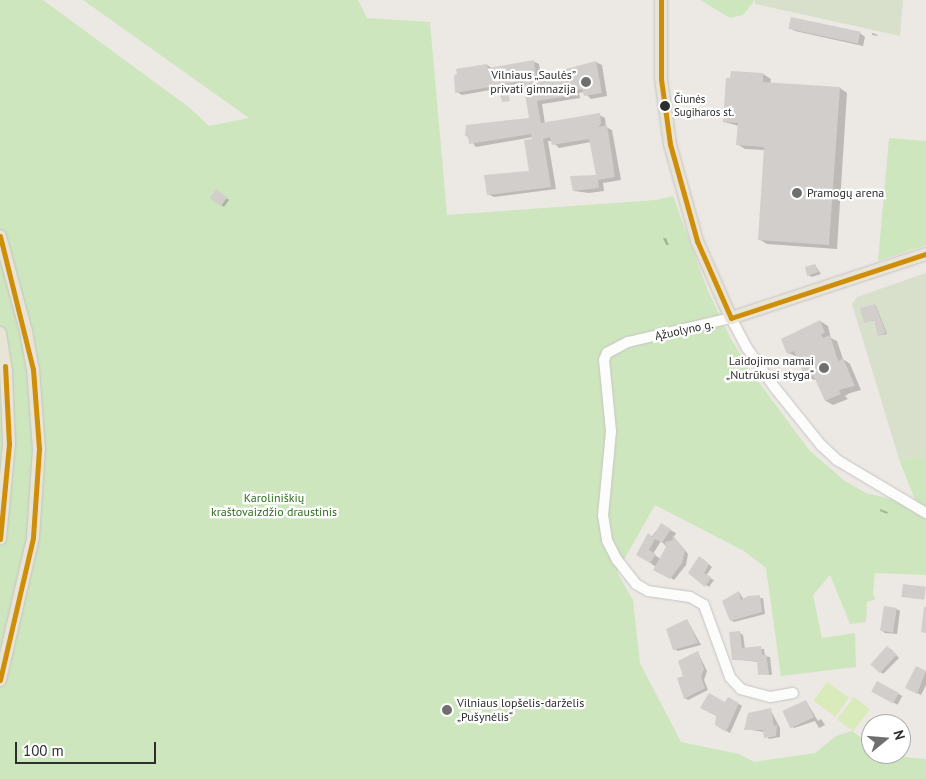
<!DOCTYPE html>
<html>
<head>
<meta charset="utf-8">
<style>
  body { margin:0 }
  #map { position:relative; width:926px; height:779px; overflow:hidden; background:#ece8e4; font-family:"PT Sans",sans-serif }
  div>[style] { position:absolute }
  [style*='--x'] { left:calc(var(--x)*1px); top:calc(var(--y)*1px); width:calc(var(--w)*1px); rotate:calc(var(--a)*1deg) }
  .green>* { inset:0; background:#cee6be }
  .cemetery>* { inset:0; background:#d8e0cc }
  .pitch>* { inset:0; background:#d9eabb; transform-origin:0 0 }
  .shadow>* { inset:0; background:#0003; transform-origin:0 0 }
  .building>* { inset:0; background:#d1cecb; transform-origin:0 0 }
  .roads { filter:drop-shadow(0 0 1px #c5c4c5) drop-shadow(0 0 1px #c5c4c5) }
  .minor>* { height:10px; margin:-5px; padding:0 5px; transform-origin:5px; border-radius:5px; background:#fcfcfb }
  .major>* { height:12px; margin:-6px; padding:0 6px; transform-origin:6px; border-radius:6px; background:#e8e4d6 }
  .bus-1>* { height:5px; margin:-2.5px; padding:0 2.5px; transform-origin:2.5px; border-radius:2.5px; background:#cf8e09 }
  .dots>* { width:14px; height:14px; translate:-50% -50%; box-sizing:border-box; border:2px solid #fff; border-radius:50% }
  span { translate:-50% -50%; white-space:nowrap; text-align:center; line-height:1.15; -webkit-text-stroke:4.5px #fff; paint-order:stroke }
  .bus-label { font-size:11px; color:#2e2e2e }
  .left { translate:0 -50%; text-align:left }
  .poi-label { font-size:12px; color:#2e2e2e }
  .right { translate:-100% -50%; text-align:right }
  .street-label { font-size:12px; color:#2e2e2e }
  .park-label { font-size:12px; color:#2c6e1b }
  .north { position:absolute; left:861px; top:714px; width:50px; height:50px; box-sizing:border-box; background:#fff; border:1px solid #ababab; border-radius:50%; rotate:73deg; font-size:14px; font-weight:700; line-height:20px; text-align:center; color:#2e2e2e }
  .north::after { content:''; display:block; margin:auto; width:18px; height:22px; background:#706f6e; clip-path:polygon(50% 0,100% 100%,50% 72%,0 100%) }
  .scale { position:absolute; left:15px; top:742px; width:141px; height:22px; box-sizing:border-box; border:2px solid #2e2e2e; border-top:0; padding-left:6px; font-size:15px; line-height:18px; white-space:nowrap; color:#2e2e2e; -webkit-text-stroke:4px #fff; paint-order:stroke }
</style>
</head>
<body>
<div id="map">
  <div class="green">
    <div style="clip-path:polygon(0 0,43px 0,190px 108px,209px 126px,249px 118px,83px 0,358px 0,367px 18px,430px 22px,447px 215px,656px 200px,673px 196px,708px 291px,730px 337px,749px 369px,810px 451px,845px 481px,866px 493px,911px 504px,915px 500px,899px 459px,926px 456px,926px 575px,875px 573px,873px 594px,876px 599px,867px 602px,866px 622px,850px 624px,830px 575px,813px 595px,822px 638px,855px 633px,856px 667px,781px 676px,766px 568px,744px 551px,655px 505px,617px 572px,633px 600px,640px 663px,681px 742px,739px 754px,754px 762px,815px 753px,836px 736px,852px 731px,871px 745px,871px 754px,926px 759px,926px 779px,0 779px)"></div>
    <div style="clip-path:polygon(700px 0,755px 0,743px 15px,730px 18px)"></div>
    <div style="clip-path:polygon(889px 138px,926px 141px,926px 245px,878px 261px)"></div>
  </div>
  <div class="cemetery">
    <div style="clip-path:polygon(755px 0,903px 0,900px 36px,755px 4px)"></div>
    <div style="clip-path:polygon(926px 273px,926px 456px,899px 459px,852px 304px,857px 297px)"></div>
  </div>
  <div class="pitch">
    <div style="left:827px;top:682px;width:27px;height:23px;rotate:36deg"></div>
    <div style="left:854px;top:697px;width:20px;height:28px;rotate:37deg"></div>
  </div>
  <div class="shadow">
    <div style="clip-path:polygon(792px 18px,860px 33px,865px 37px,863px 46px,795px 31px,790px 28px)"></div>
    <div style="clip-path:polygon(872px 33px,876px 34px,878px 36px,872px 35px)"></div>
    <div style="clip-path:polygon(533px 61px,539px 64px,541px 77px,596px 62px,602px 65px,607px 96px,591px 99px,584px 92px,579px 93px,580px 98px,542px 104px,545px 124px,599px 115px,605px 118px,606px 127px,612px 130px,621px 180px,603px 183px,604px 191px,589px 193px,574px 191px,597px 176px,591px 142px,559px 148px,552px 141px,548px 141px,556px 189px,494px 197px,488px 194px,531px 172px,533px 137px,476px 147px,466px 135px,530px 119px,524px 84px,462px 95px,457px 92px,487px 65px,492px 68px)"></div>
    <div style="clip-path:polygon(732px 72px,763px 74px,771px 79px,770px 84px,840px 88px,847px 93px,837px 249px,767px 244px,759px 239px,765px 150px,745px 149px,737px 144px,739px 126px,724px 122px)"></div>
    <div style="clip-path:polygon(220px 193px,229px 200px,224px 207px,211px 198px)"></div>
    <div style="clip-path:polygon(663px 238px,666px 238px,669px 245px,666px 245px)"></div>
    <div style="clip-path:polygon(815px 265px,821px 274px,812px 277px,808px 275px)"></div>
    <div style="clip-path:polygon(875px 305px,876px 306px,887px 334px,880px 335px,876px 320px,865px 322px)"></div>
    <div style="clip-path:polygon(820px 321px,828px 326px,831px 338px,837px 341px,843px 359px,850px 364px,861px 390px,850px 393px,845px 396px,848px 399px,833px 405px,826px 401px,817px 380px,807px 378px,798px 357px,788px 353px)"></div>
    <div style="clip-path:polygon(880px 509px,888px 512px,887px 514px,880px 511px)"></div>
    <div style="clip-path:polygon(evenodd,661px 525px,676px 533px,674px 537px,688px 554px,686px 565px,674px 580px,638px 554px,661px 525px,661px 541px,667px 547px,661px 559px,653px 554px,661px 541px)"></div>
    <div style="clip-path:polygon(703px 559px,712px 567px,706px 576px,714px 580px,709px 587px,690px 573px)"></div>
    <div style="clip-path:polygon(739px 592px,744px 600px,763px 598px,765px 614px,734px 622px,731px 620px)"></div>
    <div style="clip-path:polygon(897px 609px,900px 611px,897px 634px,885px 633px,882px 631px)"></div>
    <div style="clip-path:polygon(687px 620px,701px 645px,678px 651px,674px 649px)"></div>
    <div style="clip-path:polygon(740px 633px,743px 635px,745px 649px,764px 649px,765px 656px,770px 657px,772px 675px,760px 674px,758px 662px,734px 659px)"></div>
    <div style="clip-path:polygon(891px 649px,899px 658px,883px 674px,871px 664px)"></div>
    <div style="clip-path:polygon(698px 653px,707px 671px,704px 680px,708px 690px,688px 700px,685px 698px,685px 658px)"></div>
    <div style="clip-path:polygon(917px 667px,926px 672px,926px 685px,921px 695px,906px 687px)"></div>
    <div style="left:877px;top:682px;width:29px;height:10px;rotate:29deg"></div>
    <div style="clip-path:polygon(729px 698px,742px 706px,730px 733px,716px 725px)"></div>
    <div style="clip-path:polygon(806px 701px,818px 721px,821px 719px,825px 725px,819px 728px,815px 721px,794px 728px,791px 726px)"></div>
    <div style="clip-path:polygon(770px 709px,780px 728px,780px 737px,769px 739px,764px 732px,745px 729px)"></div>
  </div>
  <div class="building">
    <div style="left:791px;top:17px;width:71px;height:12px;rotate:12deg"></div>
    <div style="clip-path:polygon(534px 60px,536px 77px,596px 61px,602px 93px,584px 96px,582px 89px,574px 90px,575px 95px,537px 101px,541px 123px,600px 113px,601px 124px,598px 127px,607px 125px,615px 177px,598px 180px,599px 188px,573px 191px,570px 176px,596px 175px,589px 139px,552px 145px,550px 137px,543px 139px,551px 187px,487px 195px,484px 175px,529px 171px,524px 140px,532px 139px,531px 134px,469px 144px,468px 136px,465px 136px,466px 125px,529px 118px,523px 81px,455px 93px,454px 75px,457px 74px,456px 69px,487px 64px,488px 68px)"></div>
    <div style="clip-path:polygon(731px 71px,763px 73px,763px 82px,840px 87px,829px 245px,758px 240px,764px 147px,736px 145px,738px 123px,723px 122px,726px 78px,730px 78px)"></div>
    <div style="clip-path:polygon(508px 93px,510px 101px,502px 102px,500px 94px)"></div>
    <div style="left:216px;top:189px;width:14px;height:11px;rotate:36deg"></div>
    <div style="clip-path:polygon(815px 264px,818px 272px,807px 276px,805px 267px)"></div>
    <div style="clip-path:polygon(875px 304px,886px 333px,878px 336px,874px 320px,864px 323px,860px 308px)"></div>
    <div style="clip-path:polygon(820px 320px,825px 333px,821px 334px,823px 338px,830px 335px,837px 358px,839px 361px,843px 358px,855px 386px,842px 389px,839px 391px,841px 394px,825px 401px,815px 379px,812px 375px,806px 379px,794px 351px,787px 354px,781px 339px)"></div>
    <div style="clip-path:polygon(661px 523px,671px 529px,662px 543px,655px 539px,649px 550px,656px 554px,650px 563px,636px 555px,648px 533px,653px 537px)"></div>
    <div style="clip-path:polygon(672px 535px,685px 551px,682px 563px,670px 579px,653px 570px,666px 547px,665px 542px,673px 540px)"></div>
    <div style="clip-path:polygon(699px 556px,709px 564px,704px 573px,711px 577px,705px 587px,688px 573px)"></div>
    <div style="left:903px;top:584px;width:23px;height:13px;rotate:7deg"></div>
    <div style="clip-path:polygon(739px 591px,741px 600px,748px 596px,760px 595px,762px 612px,730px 621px,722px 601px)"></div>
    <div style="left:884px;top:606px;width:13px;height:25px;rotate:9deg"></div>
    <div style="clip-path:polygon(924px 607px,926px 607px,926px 633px,921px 632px)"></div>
    <div style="clip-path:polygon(687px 619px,698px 643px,673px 650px,666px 629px)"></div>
    <div style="clip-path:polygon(740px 631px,742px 648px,761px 646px,762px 655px,766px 654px,769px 674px,758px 675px,757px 661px,732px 660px,729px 632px)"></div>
    <div style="left:887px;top:646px;width:13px;height:25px;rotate:42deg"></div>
    <div style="clip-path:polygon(698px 651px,704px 669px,701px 677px,705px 688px,684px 699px,677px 678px,683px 676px,678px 661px)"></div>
    <div style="clip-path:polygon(916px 666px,926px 671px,917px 694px,905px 688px)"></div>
    <div style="left:877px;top:681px;width:25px;height:12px;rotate:29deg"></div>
    <div style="clip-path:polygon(709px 693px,725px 702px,728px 697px,739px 703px,726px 732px,715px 725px,716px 716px,700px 708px)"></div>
    <div style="left:806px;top:700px;width:19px;height:26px;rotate:65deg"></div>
    <div style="clip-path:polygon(771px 708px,774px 726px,777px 725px,776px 736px,764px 738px,763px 730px,744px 730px,748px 713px)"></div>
  </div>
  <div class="roads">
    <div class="minor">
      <div style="--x:793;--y:693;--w:23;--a:170"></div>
      <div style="--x:770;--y:697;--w:30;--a:-165"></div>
      <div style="--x:741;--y:689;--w:16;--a:-133"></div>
      <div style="--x:730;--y:677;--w:77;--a:-109.9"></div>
      <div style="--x:704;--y:605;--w:16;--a:-150"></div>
      <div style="--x:690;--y:597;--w:42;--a:-171.9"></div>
      <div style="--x:648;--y:591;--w:14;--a:-150"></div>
      <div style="--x:636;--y:584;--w:31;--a:-128"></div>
      <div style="--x:617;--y:560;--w:22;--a:-117"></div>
      <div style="--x:607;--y:540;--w:24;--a:-99"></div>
      <div style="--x:603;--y:516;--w:85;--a:-84.6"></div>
      <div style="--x:611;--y:431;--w:71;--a:-95.6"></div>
      <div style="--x:604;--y:360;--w:8;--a:-67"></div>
      <div style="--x:607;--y:353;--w:24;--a:-28"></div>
      <div style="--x:628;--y:342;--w:106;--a:-13.1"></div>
      <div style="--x:731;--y:318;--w:34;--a:62"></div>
      <div style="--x:747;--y:348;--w:49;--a:55"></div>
      <div style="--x:775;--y:388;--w:73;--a:51.1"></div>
      <div style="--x:821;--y:445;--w:22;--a:43"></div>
      <div style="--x:837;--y:460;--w:104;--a:30.8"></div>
    </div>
    <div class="major">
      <div style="--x:661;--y:0;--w:79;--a:90"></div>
      <div style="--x:661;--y:79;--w:66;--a:82.1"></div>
      <div style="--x:670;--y:144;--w:101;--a:74.4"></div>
      <div style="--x:697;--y:241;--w:84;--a:66.2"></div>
      <div style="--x:731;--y:318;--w:205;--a:-18.2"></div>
      <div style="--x:0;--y:236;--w:98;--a:74.7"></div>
      <div style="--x:26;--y:331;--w:39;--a:80"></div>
      <div style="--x:33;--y:369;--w:80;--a:85.7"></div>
      <div style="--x:39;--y:449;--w:89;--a:93.9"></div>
      <div style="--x:33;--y:538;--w:146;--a:103.1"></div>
      <div style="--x:0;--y:333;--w:38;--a:81"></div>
      <div style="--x:6;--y:371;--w:73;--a:87.6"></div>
      <div style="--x:9;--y:444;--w:95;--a:95.4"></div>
    </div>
  </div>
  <div class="bus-1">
    <div style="--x:661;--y:0;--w:79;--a:90"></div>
    <div style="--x:661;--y:79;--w:66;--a:82.1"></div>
    <div style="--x:670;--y:144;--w:101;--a:74.4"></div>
    <div style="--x:697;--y:241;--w:84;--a:66.2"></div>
    <div style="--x:0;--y:236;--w:137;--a:76.1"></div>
    <div style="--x:33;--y:369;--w:80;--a:85.7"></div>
    <div style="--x:39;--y:449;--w:89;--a:93.9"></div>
    <div style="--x:33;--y:538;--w:146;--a:103.1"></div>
    <div style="--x:731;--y:318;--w:205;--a:-18.2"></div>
    <div style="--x:0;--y:539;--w:95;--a:-84.6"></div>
    <div style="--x:9;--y:444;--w:78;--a:-92.9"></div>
  </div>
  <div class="dots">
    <div style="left:586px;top:82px;background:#706f6e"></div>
    <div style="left:665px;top:106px;background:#2e2e2e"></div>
    <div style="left:797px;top:193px;background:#706f6e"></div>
    <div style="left:824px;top:368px;background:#706f6e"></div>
    <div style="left:447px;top:710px;background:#706f6e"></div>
  </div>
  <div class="bus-label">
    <span class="left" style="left:674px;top:106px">Čiunės<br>Sugiharos st.</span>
  </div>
  <div class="poi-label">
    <span class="right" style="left:576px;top:82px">Vilniaus „Saulės”<br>privati gimnazija</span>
    <span class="left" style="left:807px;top:193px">Pramogų arena</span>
    <span class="right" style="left:814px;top:368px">Laidojimo namai<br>„Nutrūkusi styga“</span>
    <span class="left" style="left:457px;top:710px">Vilniaus lopšelis-darželis<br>„Pušynėlis“</span>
  </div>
  <div class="street-label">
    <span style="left:684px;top:330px;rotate:-12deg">Ąžuolyno g.</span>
  </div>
  <div class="park-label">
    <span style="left:274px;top:505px">Karoliniškių<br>kraštovaizdžio draustinis</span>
  </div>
  <div class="north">N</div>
  <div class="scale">100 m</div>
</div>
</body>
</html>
